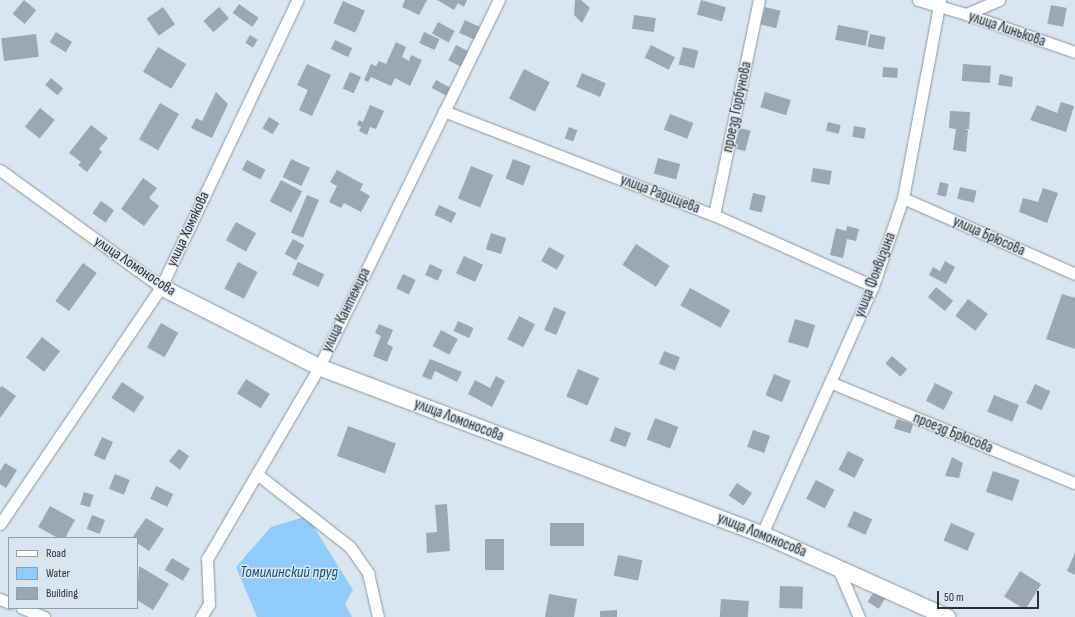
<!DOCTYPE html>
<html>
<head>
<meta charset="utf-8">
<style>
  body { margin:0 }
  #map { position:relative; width:1075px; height:617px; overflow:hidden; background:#d9e6f1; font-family:"Sofia Sans Condensed",sans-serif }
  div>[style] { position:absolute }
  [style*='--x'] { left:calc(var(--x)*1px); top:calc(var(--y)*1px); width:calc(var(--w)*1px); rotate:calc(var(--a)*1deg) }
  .water>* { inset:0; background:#90cbfb }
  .building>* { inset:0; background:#9ba7b2; transform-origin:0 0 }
  .roads { filter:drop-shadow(0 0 1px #8b97a1) drop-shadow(0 0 1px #8b97a1) }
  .street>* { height:11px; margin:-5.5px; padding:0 5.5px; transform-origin:5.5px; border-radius:5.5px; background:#fff }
  .secondary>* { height:16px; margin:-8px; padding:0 8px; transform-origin:8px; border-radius:8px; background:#fff }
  span { translate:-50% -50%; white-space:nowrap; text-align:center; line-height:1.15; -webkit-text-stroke:3px #d9e6f1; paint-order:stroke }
  .street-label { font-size:15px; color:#2d3136 }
  .water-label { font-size:16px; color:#184f76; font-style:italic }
  .legend { position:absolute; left:8px; top:537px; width:130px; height:72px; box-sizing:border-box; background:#d9e6f1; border:1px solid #949ea6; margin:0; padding:5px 7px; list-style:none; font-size:12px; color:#2d3136 }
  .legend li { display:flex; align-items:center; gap:8px; height:20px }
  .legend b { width:20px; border:1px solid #949ea6 }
  .scale { position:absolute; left:937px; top:591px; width:102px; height:18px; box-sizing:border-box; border:2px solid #2d3136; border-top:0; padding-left:5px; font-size:12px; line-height:14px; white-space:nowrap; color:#2d3136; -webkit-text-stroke:3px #d9e6f1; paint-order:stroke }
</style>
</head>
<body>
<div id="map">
  <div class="water">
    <div style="clip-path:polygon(307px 516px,353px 590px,345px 604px,352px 617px,257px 617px,236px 567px,271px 527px)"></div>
  </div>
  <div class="building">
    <div style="left:24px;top:0;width:16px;height:18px;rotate:40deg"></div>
    <div style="clip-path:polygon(405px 0,427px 0,419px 15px,402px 7px)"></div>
    <div style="clip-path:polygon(437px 0,467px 0,464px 7px,458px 3px,454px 10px)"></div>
    <div style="clip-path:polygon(575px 0,581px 0,590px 8px,582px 23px,574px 15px)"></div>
    <div style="left:701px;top:0;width:26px;height:15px;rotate:16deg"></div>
    <div style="left:343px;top:1px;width:24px;height:24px;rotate:24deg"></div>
    <div style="left:239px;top:4px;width:24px;height:11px;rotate:35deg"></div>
    <div style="left:1051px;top:5px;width:16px;height:19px;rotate:11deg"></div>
    <div style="left:163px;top:7px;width:21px;height:20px;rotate:55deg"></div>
    <div style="left:219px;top:7px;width:15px;height:21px;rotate:48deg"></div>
    <div style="left:765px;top:7px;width:16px;height:18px;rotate:14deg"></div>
    <div style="left:634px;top:15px;width:22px;height:14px;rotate:8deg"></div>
    <div style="left:465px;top:20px;width:17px;height:14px;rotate:25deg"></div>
    <div style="left:438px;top:22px;width:19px;height:13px;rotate:28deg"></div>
    <div style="left:838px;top:25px;width:31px;height:15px;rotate:11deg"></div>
    <div style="left:56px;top:32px;width:19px;height:12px;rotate:32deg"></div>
    <div style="left:424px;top:32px;width:17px;height:12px;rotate:24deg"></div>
    <div style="left:36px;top:34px;width:23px;height:35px;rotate:83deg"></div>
    <div style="left:870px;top:34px;width:16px;height:13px;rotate:11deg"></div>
    <div style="left:250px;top:35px;width:9px;height:9px;rotate:32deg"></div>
    <div style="left:335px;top:40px;width:19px;height:10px;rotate:25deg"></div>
    <div style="clip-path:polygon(396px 42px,406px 47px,402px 57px,409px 61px,411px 55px,422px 60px,410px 86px,395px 78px,391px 86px,371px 77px,368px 82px,364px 80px,371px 64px,376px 66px,379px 61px,386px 64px)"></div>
    <div style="left:456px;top:45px;width:16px;height:17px;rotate:27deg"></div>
    <div style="left:651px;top:45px;width:27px;height:14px;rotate:27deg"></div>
    <div style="left:158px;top:47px;width:33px;height:29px;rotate:31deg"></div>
    <div style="left:683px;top:47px;width:16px;height:18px;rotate:14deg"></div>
    <div style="clip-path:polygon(307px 64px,331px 75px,312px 116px,299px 110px,308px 90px,297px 85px)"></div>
    <div style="left:963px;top:64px;width:28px;height:17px;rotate:4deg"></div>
    <div style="left:883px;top:67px;width:15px;height:10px;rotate:4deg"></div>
    <div style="left:524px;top:69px;width:29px;height:33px;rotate:27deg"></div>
    <div style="left:350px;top:72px;width:12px;height:18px;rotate:24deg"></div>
    <div style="left:582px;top:73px;width:26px;height:15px;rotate:23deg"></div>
    <div style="clip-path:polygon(1000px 74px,1013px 77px,1012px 87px,998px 85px)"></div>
    <div style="left:51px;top:78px;width:16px;height:9px;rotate:40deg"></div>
    <div style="left:436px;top:80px;width:17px;height:9px;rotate:28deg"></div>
    <div style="clip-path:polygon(216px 92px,228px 104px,212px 138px,191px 128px,196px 118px,202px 121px)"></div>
    <div style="left:765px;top:92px;width:27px;height:16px;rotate:17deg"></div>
    <div style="clip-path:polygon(1061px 102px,1074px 106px,1066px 132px,1030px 120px,1037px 105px,1057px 113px)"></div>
    <div style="left:160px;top:103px;width:22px;height:42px;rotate:30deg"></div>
    <div style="clip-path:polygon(370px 105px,384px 111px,376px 129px,370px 127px,367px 135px,359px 131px,361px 127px,357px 125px,359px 120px,363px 122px)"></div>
    <div style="left:40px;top:108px;width:19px;height:24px;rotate:39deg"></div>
    <div style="clip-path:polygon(950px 111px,970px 112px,969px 129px,964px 129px,968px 130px,966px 152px,953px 150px,956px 129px,949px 128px)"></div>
    <div style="left:670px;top:114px;width:25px;height:17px;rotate:21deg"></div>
    <div style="left:269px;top:117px;width:12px;height:13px;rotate:31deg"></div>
    <div style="left:828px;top:122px;width:13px;height:9px;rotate:13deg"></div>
    <div style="clip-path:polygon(91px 125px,108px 138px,99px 149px,102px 152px,87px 172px,78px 165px,81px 162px,69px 153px)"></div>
    <div style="left:854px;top:126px;width:12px;height:11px;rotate:9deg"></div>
    <div style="left:569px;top:127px;width:9px;height:12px;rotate:21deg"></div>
    <div style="left:740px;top:128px;width:11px;height:21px;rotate:15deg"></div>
    <div style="left:658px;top:158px;width:23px;height:16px;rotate:15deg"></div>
    <div style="left:291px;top:159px;width:21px;height:20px;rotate:25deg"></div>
    <div style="left:513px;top:159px;width:19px;height:21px;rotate:21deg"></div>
    <div style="left:247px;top:160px;width:21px;height:11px;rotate:28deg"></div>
    <div style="left:471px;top:166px;width:24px;height:35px;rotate:22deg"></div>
    <div style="left:813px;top:168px;width:19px;height:14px;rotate:9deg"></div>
    <div style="clip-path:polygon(337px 170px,363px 184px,360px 190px,370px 196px,361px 212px,344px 203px,341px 208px,329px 202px,337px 186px,330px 182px)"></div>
    <div style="clip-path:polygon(143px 178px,157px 188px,149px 198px,159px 206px,144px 226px,121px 209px)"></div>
    <div style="left:281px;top:180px;width:24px;height:24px;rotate:28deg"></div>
    <div style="left:940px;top:182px;width:9px;height:13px;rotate:13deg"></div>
    <div style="left:960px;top:187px;width:17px;height:12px;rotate:13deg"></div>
    <div style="clip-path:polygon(1043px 188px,1058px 193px,1047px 223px,1019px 212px,1023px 198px,1038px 202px)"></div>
    <div style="left:753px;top:193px;width:13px;height:17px;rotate:13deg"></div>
    <div style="left:307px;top:195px;width:13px;height:41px;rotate:23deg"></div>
    <div style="left:101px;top:201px;width:16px;height:15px;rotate:35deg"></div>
    <div style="left:439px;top:205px;width:19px;height:11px;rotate:25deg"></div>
    <div style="left:236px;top:222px;width:23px;height:21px;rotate:29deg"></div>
    <div style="clip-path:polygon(847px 226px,859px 229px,856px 241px,847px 239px,843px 258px,830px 255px,836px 228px,846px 231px)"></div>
    <div style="left:491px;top:233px;width:16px;height:17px;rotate:18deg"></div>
    <div style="left:293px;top:239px;width:13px;height:17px;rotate:29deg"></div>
    <div style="left:636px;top:244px;width:40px;height:25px;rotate:33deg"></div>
    <div style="left:549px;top:247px;width:18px;height:16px;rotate:29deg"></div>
    <div style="left:464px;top:256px;width:21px;height:19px;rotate:25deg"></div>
    <div style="clip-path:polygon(945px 261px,955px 267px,946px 284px,929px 275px,933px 267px,940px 271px)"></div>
    <div style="left:238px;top:262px;width:22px;height:30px;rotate:27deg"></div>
    <div style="left:298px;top:262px;width:29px;height:14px;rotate:25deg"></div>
    <div style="left:83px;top:263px;width:17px;height:47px;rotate:36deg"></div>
    <div style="left:430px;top:264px;width:14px;height:12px;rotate:25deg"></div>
    <div style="left:403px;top:274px;width:14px;height:16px;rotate:25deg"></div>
    <div style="left:936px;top:287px;width:22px;height:13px;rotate:39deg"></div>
    <div style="left:690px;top:288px;width:46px;height:20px;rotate:29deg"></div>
    <div style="clip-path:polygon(1062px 294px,1075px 298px,1075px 349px,1046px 339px)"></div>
    <div style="left:968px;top:299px;width:25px;height:21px;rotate:37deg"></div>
    <div style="left:554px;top:307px;width:13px;height:25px;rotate:23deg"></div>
    <div style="left:519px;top:316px;width:18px;height:26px;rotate:27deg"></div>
    <div style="left:795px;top:319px;width:21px;height:24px;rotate:17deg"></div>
    <div style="left:458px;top:321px;width:17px;height:11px;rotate:24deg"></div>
    <div style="left:161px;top:323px;width:20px;height:28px;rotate:30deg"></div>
    <div style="clip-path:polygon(379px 324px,393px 330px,387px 344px,393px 347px,387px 362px,373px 356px,381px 336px,375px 333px)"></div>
    <div style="left:441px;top:330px;width:19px;height:18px;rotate:28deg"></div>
    <div style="left:42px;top:337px;width:23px;height:26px;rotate:38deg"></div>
    <div style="left:664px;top:351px;width:17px;height:14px;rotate:21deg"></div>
    <div style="left:892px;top:356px;width:20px;height:10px;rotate:41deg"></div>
    <div style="clip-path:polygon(430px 359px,462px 372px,457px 382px,435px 371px,431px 380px,422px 376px)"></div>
    <div style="left:578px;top:369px;width:23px;height:30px;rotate:23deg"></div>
    <div style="left:774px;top:374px;width:18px;height:23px;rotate:22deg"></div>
    <div style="clip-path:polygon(496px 376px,505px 381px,492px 407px,468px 394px,475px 380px,490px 388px)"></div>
    <div style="left:246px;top:379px;width:28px;height:17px;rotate:32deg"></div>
    <div style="left:122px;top:382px;width:27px;height:19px;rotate:34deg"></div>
    <div style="left:935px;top:383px;width:20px;height:20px;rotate:27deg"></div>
    <div style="left:1035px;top:384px;width:17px;height:21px;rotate:25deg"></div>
    <div style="clip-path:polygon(2px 386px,16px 396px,0 418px,0 388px)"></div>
    <div style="left:994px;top:395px;width:27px;height:18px;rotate:22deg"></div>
    <div style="left:655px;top:418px;width:25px;height:23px;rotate:21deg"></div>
    <div style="left:897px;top:419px;width:17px;height:10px;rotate:17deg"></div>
    <div style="left:348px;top:426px;width:51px;height:32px;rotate:20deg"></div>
    <div style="left:615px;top:427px;width:17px;height:15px;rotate:21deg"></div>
    <div style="left:753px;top:430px;width:18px;height:18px;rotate:19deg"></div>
    <div style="left:102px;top:437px;width:12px;height:20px;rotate:24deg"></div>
    <div style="clip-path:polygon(179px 449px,189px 456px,180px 470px,169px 461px)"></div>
    <div style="left:848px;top:451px;width:18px;height:21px;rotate:27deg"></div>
    <div style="clip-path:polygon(952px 457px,963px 463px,959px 478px,945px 476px)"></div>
    <div style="clip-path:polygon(5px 463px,17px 470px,6px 488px,0 484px,0 471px)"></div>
    <div style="left:993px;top:471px;width:28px;height:22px;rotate:19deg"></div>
    <div style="left:115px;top:474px;width:16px;height:16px;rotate:22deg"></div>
    <div style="left:816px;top:480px;width:21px;height:21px;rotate:28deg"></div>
    <div style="left:737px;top:483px;width:18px;height:15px;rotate:34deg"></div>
    <div style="left:156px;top:486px;width:19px;height:14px;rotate:25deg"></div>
    <div style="left:84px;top:492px;width:10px;height:13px;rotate:17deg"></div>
    <div style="clip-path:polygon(447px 504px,450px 551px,427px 553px,426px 533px,437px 532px,435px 505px)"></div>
    <div style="clip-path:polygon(50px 506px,75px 520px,65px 538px,58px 538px,38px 527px)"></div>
    <div style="left:854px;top:511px;width:20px;height:17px;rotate:24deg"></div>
    <div style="left:92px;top:515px;width:14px;height:15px;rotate:21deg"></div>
    <div style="clip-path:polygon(146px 518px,164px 529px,149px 551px,137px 543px,137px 538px,132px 538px)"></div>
    <div style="left:584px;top:523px;width:23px;height:34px;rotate:90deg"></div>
    <div style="left:951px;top:523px;width:26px;height:19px;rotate:23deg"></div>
    <div style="left:504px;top:539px;width:31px;height:19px;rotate:90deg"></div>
    <div style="clip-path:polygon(1075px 553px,1075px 575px,1067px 571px)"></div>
    <div style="left:618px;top:555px;width:25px;height:21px;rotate:12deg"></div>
    <div style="left:172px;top:558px;width:21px;height:14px;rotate:31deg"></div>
    <div style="clip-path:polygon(139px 566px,169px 584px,153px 610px,137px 600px)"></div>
    <div style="left:1020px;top:571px;width:25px;height:30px;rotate:32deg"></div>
    <div style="left:780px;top:586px;width:23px;height:22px;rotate:2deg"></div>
    <div style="left:875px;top:590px;width:13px;height:14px;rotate:32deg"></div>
    <div style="clip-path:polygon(549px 594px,577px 599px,574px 617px,545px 617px)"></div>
    <div style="left:721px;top:599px;width:28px;height:18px;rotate:4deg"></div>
    <div style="clip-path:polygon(617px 610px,617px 617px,600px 617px,600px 611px)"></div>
  </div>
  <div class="roads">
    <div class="street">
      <div style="--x:918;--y:0;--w:50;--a:16.3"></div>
      <div style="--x:966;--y:14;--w:115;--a:19.2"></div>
      <div style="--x:966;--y:14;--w:36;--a:-23"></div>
      <div style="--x:444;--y:111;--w:289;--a:21.1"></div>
      <div style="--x:714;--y:215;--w:174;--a:24.1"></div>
      <div style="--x:0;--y:170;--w:199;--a:36"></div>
      <div style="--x:903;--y:198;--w:188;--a:23.8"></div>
      <div style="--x:714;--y:215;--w:220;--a:-78.2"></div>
      <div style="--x:832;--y:383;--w:263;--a:22.4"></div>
      <div style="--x:257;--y:474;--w:118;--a:38.1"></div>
      <div style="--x:350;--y:547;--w:32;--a:55"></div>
      <div style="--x:368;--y:573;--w:45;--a:77.2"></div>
      <div style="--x:0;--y:524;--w:287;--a:-55.8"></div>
      <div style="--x:161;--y:287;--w:318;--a:-64.6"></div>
      <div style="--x:762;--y:534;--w:272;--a:-65.9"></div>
      <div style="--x:873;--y:286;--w:93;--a:-71.2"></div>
      <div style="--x:903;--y:198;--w:201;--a:-79.4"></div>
      <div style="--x:837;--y:566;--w:56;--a:66.7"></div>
      <div style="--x:0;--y:599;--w:10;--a:24"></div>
      <div style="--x:22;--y:608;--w:24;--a:22"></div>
      <div style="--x:201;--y:617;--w:15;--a:-58"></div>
      <div style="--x:209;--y:604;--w:45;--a:-92.5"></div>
      <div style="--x:207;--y:559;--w:222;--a:-59.7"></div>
      <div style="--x:319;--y:367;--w:409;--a:-63.9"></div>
    </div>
    <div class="secondary">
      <div style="--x:161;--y:287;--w:177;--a:26.9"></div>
      <div style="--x:319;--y:367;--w:473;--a:20.7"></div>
      <div style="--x:762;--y:534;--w:203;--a:24.2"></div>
    </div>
  </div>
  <div class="street-label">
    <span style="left:1007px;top:29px;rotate:19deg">улица Линькова</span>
    <span style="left:737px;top:107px;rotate:-78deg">проезд Горбунова</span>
    <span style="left:660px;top:194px;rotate:21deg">улица Радищева</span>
    <span style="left:188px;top:229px;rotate:-65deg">улица Хомякова</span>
    <span style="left:989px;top:236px;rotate:24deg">улица Брюсова</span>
    <span style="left:135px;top:266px;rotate:34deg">улица Ломоносова</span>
    <span style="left:875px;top:275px;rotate:-69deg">улица Фонвизина</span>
    <span style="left:346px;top:310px;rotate:-64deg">улица Кантемира</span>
    <span style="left:459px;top:420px;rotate:21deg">улица Ломоносова</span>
    <span style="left:953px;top:433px;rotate:22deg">проезд Брюсова</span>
    <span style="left:762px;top:535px;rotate:22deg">улица Ломоносова</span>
  </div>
  <div class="water-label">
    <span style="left:289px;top:573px">Томилинский пруд</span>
  </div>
  <ul class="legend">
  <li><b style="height:5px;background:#fff"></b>Road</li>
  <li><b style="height:11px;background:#90cbfb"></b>Water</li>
  <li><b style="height:11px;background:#9ba7b2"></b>Building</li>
  </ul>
  <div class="scale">50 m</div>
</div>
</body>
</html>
